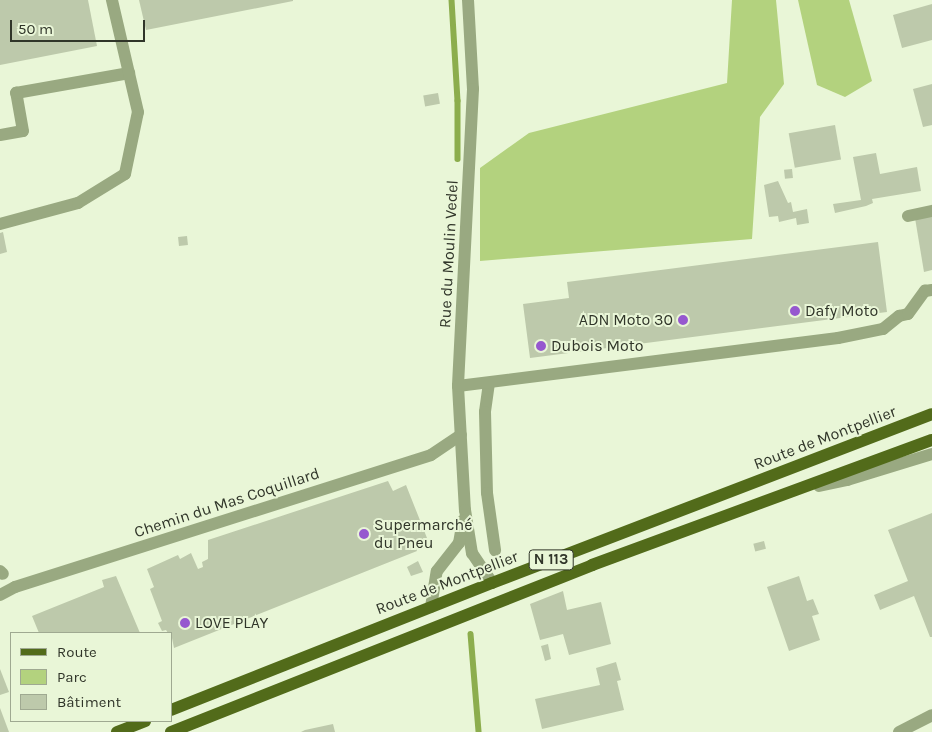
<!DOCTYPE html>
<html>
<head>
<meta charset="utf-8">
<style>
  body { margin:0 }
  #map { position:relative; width:932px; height:732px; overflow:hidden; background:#e9f6d7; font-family:Karla,sans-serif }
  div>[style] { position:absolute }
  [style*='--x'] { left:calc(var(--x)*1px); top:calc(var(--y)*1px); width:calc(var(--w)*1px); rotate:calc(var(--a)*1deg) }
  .green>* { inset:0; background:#b3d27e }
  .stream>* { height:5.5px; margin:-2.75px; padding:0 2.75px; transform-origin:2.75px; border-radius:2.75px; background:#8cad4d }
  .building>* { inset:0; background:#bdc9ab; transform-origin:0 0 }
  .minor>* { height:12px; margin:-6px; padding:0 6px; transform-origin:6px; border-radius:6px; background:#99a981 }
  .major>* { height:12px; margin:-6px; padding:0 6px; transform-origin:6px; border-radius:6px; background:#526b1a }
  .dots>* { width:14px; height:14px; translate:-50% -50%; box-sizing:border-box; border:2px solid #e9f6d7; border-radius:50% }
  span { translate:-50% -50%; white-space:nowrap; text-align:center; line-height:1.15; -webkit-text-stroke:4px #e9f6d7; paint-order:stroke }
  .shield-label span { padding:1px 4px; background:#e9f6d7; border:1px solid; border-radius:4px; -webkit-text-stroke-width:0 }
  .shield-label { font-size:15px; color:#303529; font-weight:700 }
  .street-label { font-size:16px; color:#303529 }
  .poi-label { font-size:16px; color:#303529 }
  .left { translate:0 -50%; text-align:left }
  .right { translate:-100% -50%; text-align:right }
  .legend { position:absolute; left:10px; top:632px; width:162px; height:90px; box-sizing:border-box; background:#e9f6d7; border:1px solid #9fa991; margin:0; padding:6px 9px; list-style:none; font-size:15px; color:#303529 }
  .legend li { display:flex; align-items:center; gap:10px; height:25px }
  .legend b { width:25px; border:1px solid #9fa991 }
  .scale { position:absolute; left:10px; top:20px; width:135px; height:22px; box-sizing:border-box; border:2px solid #303529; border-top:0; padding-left:6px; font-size:15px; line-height:18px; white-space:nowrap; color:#303529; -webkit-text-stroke:4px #e9f6d7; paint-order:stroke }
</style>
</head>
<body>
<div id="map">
  <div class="green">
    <div style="clip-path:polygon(732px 0,776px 0,784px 84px,760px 117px,752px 239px,480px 261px,480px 168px,529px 133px,727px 83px)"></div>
    <div style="clip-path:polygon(798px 0,849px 0,872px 81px,845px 97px,817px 85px)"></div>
  </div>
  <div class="stream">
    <div style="--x:452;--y:0;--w:101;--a:86.6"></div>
    <div style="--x:458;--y:101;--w:58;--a:90"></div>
    <div style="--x:471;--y:634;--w:98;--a:85.3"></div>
  </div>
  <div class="building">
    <div style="clip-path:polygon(0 0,88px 0,97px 46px,0 65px)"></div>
    <div style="clip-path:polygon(139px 0,293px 0,293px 1px,146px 30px)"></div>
    <div style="clip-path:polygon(932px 4px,932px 40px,902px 48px,893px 15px)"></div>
    <div style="clip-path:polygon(932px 84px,932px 125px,923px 127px,913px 89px)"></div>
    <div style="left:438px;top:93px;width:11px;height:15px;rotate:80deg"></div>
    <div style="left:835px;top:125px;width:35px;height:47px;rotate:80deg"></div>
    <div style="clip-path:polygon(876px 153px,880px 174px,917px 167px,921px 191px,872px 199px,873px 203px,866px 206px,835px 213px,833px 204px,861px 200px,853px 157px)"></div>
    <div style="left:792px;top:169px;width:9px;height:8px;rotate:84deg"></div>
    <div style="clip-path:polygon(778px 181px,788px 203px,791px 202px,793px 212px,807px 209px,809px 223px,797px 225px,796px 218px,779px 222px,778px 216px,769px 217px,764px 185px)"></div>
    <div style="clip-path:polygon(932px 215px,932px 270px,924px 272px,915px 218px)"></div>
    <div style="clip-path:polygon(3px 232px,7px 252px,0 254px,0 233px)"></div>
    <div style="left:187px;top:236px;width:9px;height:9px;rotate:84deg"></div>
    <div style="clip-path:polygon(878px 242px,887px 312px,530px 358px,523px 304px,569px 298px,567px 282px)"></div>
    <div style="clip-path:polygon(388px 481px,393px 491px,406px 485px,427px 538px,414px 544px,417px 551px,174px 648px,171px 633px,168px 633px,166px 630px,162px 631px,158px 623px,162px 621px,150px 589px,154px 587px,147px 569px,178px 555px,180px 559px,191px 553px,198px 569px,203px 567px,202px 562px,208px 559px,208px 540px)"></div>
    <div style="clip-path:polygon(932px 513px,932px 637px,930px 637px,914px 596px,880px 610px,874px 595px,908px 581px,888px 530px)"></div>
    <div style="left:764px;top:541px;width:8px;height:11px;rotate:76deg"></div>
    <div style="clip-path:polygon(418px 561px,423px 572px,411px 576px,407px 567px)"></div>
    <div style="clip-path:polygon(116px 576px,140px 633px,39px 633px,32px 616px,104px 587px,102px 580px)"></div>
    <div style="clip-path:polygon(799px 576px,807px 601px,813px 599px,819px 614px,812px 616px,820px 640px,789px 651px,767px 587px)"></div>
    <div style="clip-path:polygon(563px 591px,567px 610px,601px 602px,611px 644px,569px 655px,563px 634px,540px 640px,530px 604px)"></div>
    <div style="clip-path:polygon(548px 644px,551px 659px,545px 661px,541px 646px)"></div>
    <div style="clip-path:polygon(616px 662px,621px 680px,617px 681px,624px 710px,542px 729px,535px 699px,600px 685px,596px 668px)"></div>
    <div style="clip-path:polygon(0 669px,9px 692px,0 695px)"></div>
    <div style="clip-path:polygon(0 708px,9px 732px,0 732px)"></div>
    <div style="clip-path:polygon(333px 724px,335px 732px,301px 732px,305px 730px)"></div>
  </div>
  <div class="minor">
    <div style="--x:468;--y:0;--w:89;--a:86.8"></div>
    <div style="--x:473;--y:89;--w:297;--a:92.9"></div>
    <div style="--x:458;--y:386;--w:124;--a:86.8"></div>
    <div style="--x:465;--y:510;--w:44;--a:80.8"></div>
    <div style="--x:472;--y:553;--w:36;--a:56"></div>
    <div style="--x:0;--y:135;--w:23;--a:-10"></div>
    <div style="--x:23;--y:131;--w:39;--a:-100"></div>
    <div style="--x:16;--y:93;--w:115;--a:-10"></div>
    <div style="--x:908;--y:216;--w:25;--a:-12"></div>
    <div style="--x:0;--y:224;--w:81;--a:-15.1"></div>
    <div style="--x:78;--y:203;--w:55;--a:-31.7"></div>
    <div style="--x:125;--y:174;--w:63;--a:-78.2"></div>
    <div style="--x:138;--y:112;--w:115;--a:-103.1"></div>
    <div style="--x:489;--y:383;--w:29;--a:98"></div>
    <div style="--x:485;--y:412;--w:81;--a:88.6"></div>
    <div style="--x:487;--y:493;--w:58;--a:82"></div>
    <div style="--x:458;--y:386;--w:383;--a:-7.2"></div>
    <div style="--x:838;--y:338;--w:46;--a:-11.3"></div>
    <div style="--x:883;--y:329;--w:21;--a:-39"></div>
    <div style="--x:899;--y:316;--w:9;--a:-13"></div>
    <div style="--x:908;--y:314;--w:29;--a:-54"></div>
    <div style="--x:925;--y:291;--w:7;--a:-8"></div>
    <div style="--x:819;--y:486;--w:29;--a:-12"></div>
    <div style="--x:847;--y:480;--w:89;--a:-17"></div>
    <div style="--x:0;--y:571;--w:4;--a:45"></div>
    <div style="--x:0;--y:595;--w:17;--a:-28"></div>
    <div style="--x:15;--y:587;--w:436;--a:-17.6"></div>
    <div style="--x:431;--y:455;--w:36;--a:-34"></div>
    <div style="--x:431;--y:607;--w:36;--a:-81"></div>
    <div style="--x:437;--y:571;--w:36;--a:-52"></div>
    <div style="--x:459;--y:543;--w:23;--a:-80"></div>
    <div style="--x:899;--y:732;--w:37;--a:-27"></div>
  </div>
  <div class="major">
    <div style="--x:171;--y:710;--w:345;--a:-21.6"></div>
    <div style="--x:492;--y:583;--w:471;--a:-21"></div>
    <div style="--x:117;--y:732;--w:30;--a:-21"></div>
    <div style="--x:171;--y:732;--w:453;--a:-21.6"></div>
    <div style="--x:592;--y:565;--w:362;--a:-20.2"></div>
  </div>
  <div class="dots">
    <div style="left:795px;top:311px;background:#9658cf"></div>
    <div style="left:683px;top:320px;background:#9658cf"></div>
    <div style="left:541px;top:346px;background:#9658cf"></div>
    <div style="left:364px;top:534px;background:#9658cf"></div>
    <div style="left:185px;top:623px;background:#9658cf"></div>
  </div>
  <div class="shield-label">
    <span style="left:551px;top:560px">N 113</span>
  </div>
  <div class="street-label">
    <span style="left:449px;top:254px;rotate:-87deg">Rue du Moulin Vedel</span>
    <span style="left:825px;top:438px;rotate:-21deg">Route de Montpellier</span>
    <span style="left:227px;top:503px;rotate:-18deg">Chemin du Mas Coquillard</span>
    <span style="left:447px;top:583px;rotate:-21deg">Route de Montpellier</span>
  </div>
  <div class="poi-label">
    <span class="left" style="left:805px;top:311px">Dafy Moto</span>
    <span class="right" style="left:673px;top:320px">ADN Moto 30</span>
    <span class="left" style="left:551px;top:346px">Dubois Moto</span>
    <span class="left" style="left:374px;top:534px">Supermarché<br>du Pneu</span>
    <span class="left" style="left:195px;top:623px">LOVE PLAY</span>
  </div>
  <ul class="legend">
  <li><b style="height:6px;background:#526b1a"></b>Route</li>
  <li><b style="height:14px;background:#b3d27e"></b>Parc</li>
  <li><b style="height:14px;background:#bdc9ab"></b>Bâtiment</li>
  </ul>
  <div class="scale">50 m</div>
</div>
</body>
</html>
